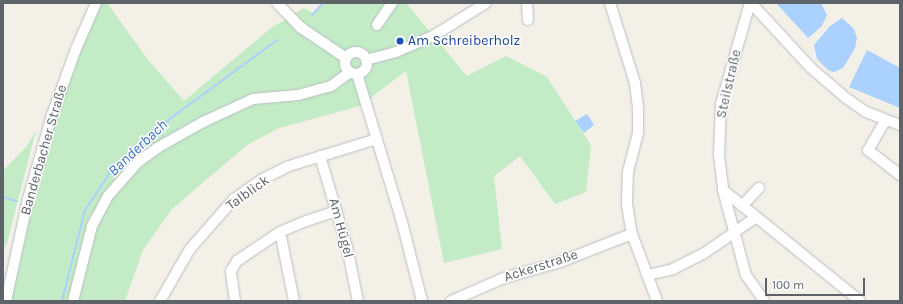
<!DOCTYPE html>
<html>
<head>
<meta charset="utf-8">
<style>
  body { margin:0 }
  #map { position:relative; width:903px; height:304px; overflow:hidden; background:#f2f0e7; font-family:Karla,sans-serif }
  div>[style] { position:absolute }
  [style*='--x'] { left:calc(var(--x)*1px); top:calc(var(--y)*1px); width:calc(var(--w)*1px); rotate:calc(var(--a)*1deg) }
  .green>* { inset:0; background:#c2ebc6 }
  .water>* { inset:0; background:#aad1ff }
  .stream>* { height:2px; margin:-1px; padding:0 1px; transform-origin:1px; border-radius:1px; background:#aad1ff }
  .roads { filter:drop-shadow(0 0 1px #bbbec3) drop-shadow(0 0 1px #bbbec3) }
  .minor>* { height:10px; margin:-5px; padding:0 5px; transform-origin:5px; border-radius:5px; background:#fff }
  .minor>.ring { margin:-5px; padding:0; box-sizing:content-box; background:none; border:10px solid #fff; border-radius:50% }
  .dots>* { width:11px; height:11px; translate:-50% -50%; box-sizing:border-box; border:2px solid #fff; border-radius:50% }
  span { translate:-50% -50%; white-space:nowrap; text-align:center; line-height:1.15; -webkit-text-stroke:3px #fff; paint-order:stroke }
  .transit-label { font-size:14px; color:#164399 }
  .left { translate:0 -50%; text-align:left }
  .street-label { font-size:14px; color:#5e6269 }
  .water-label { font-size:15px; color:#3d71c6; font-style:italic }
  .frame { position:absolute; inset:0; border:4px solid #5e6269; pointer-events:none }
  .scale { position:absolute; left:765px; top:278px; width:100px; height:18px; box-sizing:border-box; border:2px solid #5e6269; border-top:0; padding-left:5px; font-size:12px; line-height:14px; white-space:nowrap; color:#5e6269; -webkit-text-stroke:3px #fff; paint-order:stroke }
</style>
</head>
<body>
<div id="map">
  <div class="green">
    <div style="clip-path:polygon(100px 3px,107px 3px,149px 61px,184px 101px,271px 28px,304px 8px,313px 13px,322px 3px,406px 3px,467px 76px,506px 56px,547px 77px,591px 145px,586px 192px,555px 204px,520px 156px,494px 176px,502px 249px,444px 263px,406px 71px,360px 106px,279px 128px,247px 145px,172px 209px,143px 250px,125px 301px,10px 301px,51px 132px,73px 65px)"></div>
    <div style="clip-path:polygon(36px 130px,6px 247px,3px 244px,3px 171px,27px 146px)"></div>
  </div>
  <div class="water">
    <div style="clip-path:polygon(776px 3px,821px 3px,827px 15px,822px 26px,808px 38px)"></div>
    <div style="clip-path:polygon(842px 18px,854px 29px,857px 38px,855px 48px,843px 68px,834px 72px,828px 70px,817px 59px,814px 45px,830px 26px)"></div>
    <div style="clip-path:polygon(867px 50px,900px 68px,900px 108px,849px 87px)"></div>
    <div style="clip-path:polygon(587px 114px,594px 125px,584px 133px,575px 121px)"></div>
  </div>
  <div class="stream">
    <div style="--x:312;--y:15;--w:16;--a:-47"></div>
    <div style="--x:3;--y:197;--w:14;--a:17"></div>
    <div style="--x:62;--y:301;--w:94;--a:-75.8"></div>
    <div style="--x:85;--y:210;--w:50;--a:-56.3"></div>
    <div style="--x:113;--y:168;--w:77;--a:-40.8"></div>
    <div style="--x:171;--y:118;--w:132;--a:-36.3"></div>
  </div>
  <div class="roads">
    <div class="minor">
      <div style="--x:277;--y:3;--w:33;--a:46"></div>
      <div style="--x:300;--y:27;--w:55;--a:34"></div>
      <div style="--x:527;--y:3;--w:17;--a:87"></div>
      <div style="--x:610;--y:3;--w:84;--a:72.6"></div>
      <div style="--x:635;--y:83;--w:25;--a:83"></div>
      <div style="--x:638;--y:108;--w:25;--a:90"></div>
      <div style="--x:638;--y:133;--w:40;--a:104.4"></div>
      <div style="--x:628;--y:172;--w:32;--a:92"></div>
      <div style="--x:627;--y:204;--w:30;--a:81"></div>
      <div style="--x:632;--y:234;--w:72;--a:69.5"></div>
      <div style="--x:750;--y:3;--w:105;--a:106"></div>
      <div style="--x:721;--y:104;--w:51;--a:92.2"></div>
      <div style="--x:719;--y:155;--w:35;--a:83"></div>
      <div style="--x:723;--y:190;--w:88;--a:74.9"></div>
      <div style="--x:746;--y:275;--w:32;--a:55"></div>
      <div style="--x:751;--y:3;--w:88;--a:47.3"></div>
      <div style="--x:811;--y:68;--w:46;--a:40.6"></div>
      <div style="--x:846;--y:98;--w:24;--a:35"></div>
      <div style="--x:866;--y:112;--w:36;--a:21"></div>
      <div style="--x:377;--y:25;--w:27;--a:-56"></div>
      <div class="ring" style="left:345px;top:52px;width:12px;height:12px"></div>
      <div style="--x:366;--y:60;--w:31;--a:-15"></div>
      <div style="--x:396;--y:52;--w:40;--a:-23.4"></div>
      <div style="--x:433;--y:36;--w:62;--a:-31.9"></div>
      <div style="--x:357;--y:74;--w:155;--a:73.1"></div>
      <div style="--x:402;--y:222;--w:81;--a:75.8"></div>
      <div style="--x:885;--y:121;--w:34;--a:120"></div>
      <div style="--x:868;--y:150;--w:41;--a:38"></div>
      <div style="--x:320;--y:156;--w:95;--a:73.5"></div>
      <div style="--x:347;--y:247;--w:55;--a:78.5"></div>
      <div style="--x:723;--y:190;--w:176;--a:39"></div>
      <div style="--x:742;--y:206;--w:25;--a:-47"></div>
      <div style="--x:280;--y:232;--w:70;--a:78.5"></div>
      <div style="--x:648;--y:275;--w:26;--a:-13"></div>
      <div style="--x:673;--y:269;--w:34;--a:-27"></div>
      <div style="--x:703;--y:254;--w:63;--a:-34.7"></div>
      <div style="--x:6;--y:301;--w:104;--a:-77.8"></div>
      <div style="--x:28;--y:199;--w:87;--a:-74.1"></div>
      <div style="--x:52;--y:115;--w:70;--a:-70"></div>
      <div style="--x:76;--y:49;--w:50;--a:-66.5"></div>
      <div style="--x:73;--y:301;--w:77;--a:-75.8"></div>
      <div style="--x:92;--y:226;--w:34;--a:-62"></div>
      <div style="--x:108;--y:196;--w:45;--a:-48.6"></div>
      <div style="--x:138;--y:162;--w:24;--a:-36"></div>
      <div style="--x:157;--y:148;--w:53;--a:-29.5"></div>
      <div style="--x:203;--y:122;--w:55;--a:-24.7"></div>
      <div style="--x:253;--y:99;--w:45;--a:-5.1"></div>
      <div style="--x:298;--y:95;--w:34;--a:-15"></div>
      <div style="--x:331;--y:86;--w:24;--a:-36"></div>
      <div style="--x:160;--y:301;--w:60;--a:-60"></div>
      <div style="--x:190;--y:249;--w:67;--a:-48.7"></div>
      <div style="--x:234;--y:199;--w:33;--a:-35"></div>
      <div style="--x:261;--y:180;--w:31;--a:-27"></div>
      <div style="--x:289;--y:166;--w:92;--a:-17.1"></div>
      <div style="--x:235;--y:301;--w:30;--a:-98"></div>
      <div style="--x:231;--y:271;--w:12;--a:-59"></div>
      <div style="--x:237;--y:261;--w:52;--a:-34"></div>
      <div style="--x:280;--y:232;--w:28;--a:-23"></div>
      <div style="--x:306;--y:221;--w:32;--a:-18"></div>
      <div style="--x:451;--y:301;--w:58;--a:-23.5"></div>
      <div style="--x:504;--y:278;--w:58;--a:-15.9"></div>
      <div style="--x:560;--y:262;--w:77;--a:-21.3"></div>
    </div>
  </div>
  <div class="dots">
    <div style="left:400px;top:41px;background:#1a4fb4"></div>
  </div>
  <div class="transit-label">
    <span class="left" style="left:408px;top:41px">Am Schreiberholz</span>
  </div>
  <div class="street-label">
    <span style="left:729px;top:84px;rotate:-77deg">Steilstraße</span>
    <span style="left:44px;top:150px;rotate:-74deg">Banderbacher Straße</span>
    <span style="left:248px;top:193px;rotate:-36deg">Talblick</span>
    <span style="left:341px;top:228px;rotate:75deg">Am Hügel</span>
    <span style="left:541px;top:266px;rotate:-18deg">Ackerstraße</span>
  </div>
  <div class="water-label">
    <span style="left:138px;top:148px;rotate:-43deg">Banderbach</span>
  </div>
  <div class="frame"></div>
  <div class="scale">100 m</div>
</div>
</body>
</html>
